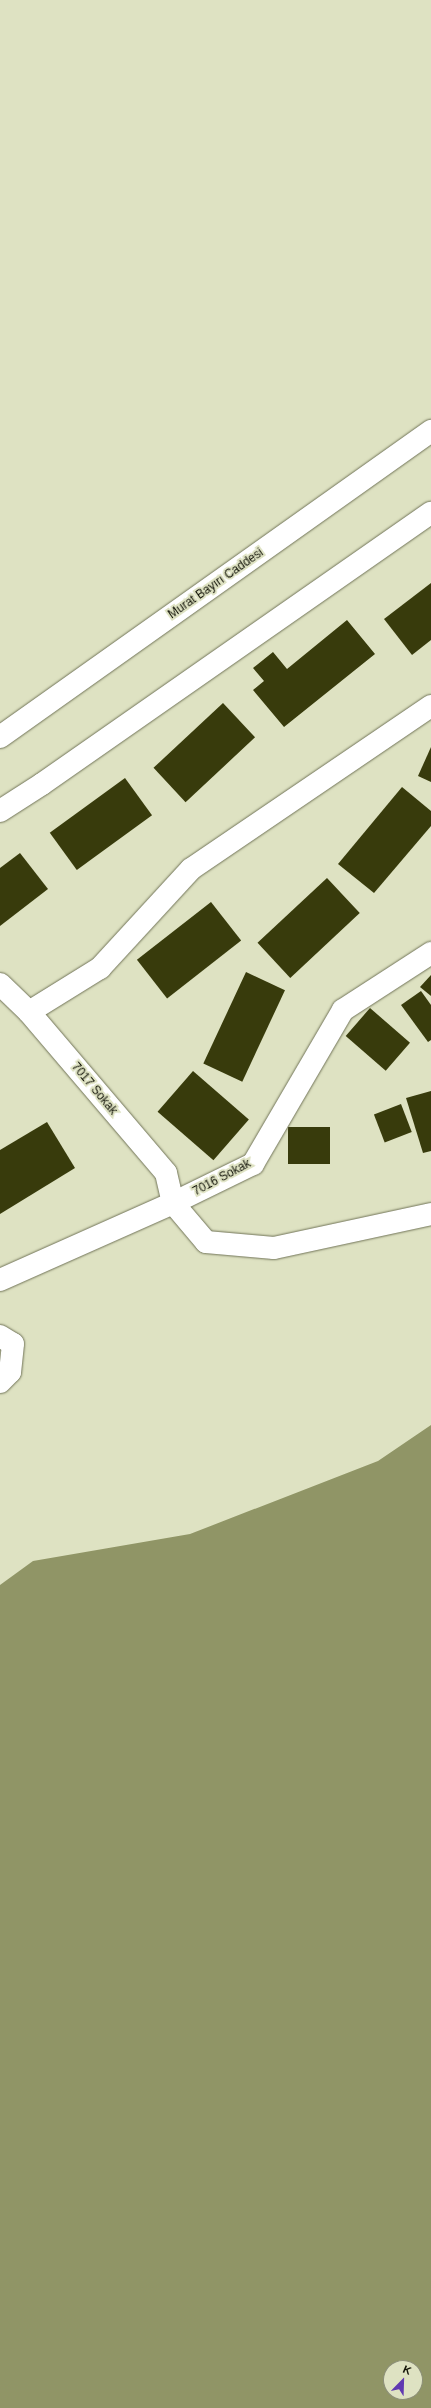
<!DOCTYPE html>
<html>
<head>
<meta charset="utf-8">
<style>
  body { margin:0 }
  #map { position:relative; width:431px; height:2408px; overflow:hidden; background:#dee2c2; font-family:Helvetica,sans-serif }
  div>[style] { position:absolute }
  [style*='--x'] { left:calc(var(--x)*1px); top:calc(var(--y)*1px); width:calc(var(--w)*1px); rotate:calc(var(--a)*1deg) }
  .water>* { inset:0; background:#909566 }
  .building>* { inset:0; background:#383b0c; transform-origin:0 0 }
  .roads { filter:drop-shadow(0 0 1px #717458) drop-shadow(0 0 1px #717458) }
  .minor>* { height:22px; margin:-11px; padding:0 11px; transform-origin:11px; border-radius:11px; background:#fff }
  .primary>* { height:22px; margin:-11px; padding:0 11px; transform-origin:11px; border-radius:11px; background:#fff }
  span { translate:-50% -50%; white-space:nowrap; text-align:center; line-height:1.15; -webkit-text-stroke:4px #dee2c2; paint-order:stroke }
  .street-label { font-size:12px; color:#121308 }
  .north { position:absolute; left:383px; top:2360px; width:40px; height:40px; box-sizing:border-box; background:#dee2c2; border:1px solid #8c8f78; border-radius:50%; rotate:23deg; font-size:11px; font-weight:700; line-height:16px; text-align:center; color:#121308 }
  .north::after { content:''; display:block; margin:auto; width:14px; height:18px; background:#6039b1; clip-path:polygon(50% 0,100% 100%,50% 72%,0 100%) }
</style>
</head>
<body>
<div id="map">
  <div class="water">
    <div style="clip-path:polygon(evenodd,431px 1425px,431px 2408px,0 2408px,0 1585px,33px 1561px,190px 1534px,378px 1461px,431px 1425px,391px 2368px,415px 2368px,415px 2392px,391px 2392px,391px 2368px)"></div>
  </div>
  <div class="building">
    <div style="clip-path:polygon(431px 583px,431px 640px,412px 655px,384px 619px)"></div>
    <div style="clip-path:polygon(347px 620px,375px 654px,284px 727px,253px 690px,264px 681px,253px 668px,273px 652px,287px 669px)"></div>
    <div style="left:223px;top:703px;width:47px;height:95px;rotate:47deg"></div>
    <div style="clip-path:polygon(431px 747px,431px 782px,418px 776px)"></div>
    <div style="left:125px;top:778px;width:46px;height:93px;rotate:54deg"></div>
    <div style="clip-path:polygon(402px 787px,431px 811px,431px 826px,374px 893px,338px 864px)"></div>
    <div style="clip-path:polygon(20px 853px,48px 889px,0 926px,0 868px)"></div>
    <div style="left:327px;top:878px;width:48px;height:95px;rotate:47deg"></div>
    <div style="left:211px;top:902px;width:49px;height:94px;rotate:52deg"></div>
    <div style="left:246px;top:972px;width:43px;height:101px;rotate:25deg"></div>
    <div style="clip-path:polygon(431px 975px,431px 996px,420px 987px)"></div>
    <div style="clip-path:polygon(421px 991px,431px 1005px,431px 1040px,428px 1042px,401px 1005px)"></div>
    <div style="left:370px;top:1008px;width:53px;height:37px;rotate:41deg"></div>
    <div style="left:193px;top:1071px;width:74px;height:54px;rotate:41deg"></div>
    <div style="clip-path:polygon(431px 1091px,431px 1151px,423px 1153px,406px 1098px)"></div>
    <div style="left:401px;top:1104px;width:30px;height:29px;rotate:69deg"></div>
    <div style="clip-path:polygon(47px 1122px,75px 1168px,0 1214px,0 1150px)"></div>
    <div style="left:288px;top:1127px;width:42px;height:37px"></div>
  </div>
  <div class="roads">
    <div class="minor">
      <div style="--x:0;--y:984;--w:40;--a:44"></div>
      <div style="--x:29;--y:1012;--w:211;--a:49.6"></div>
      <div style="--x:166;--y:1173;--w:31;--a:77"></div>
      <div style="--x:173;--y:1203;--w:51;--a:49.8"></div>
      <div style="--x:206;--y:1242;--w:68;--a:5"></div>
      <div style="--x:274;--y:1248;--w:161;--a:-12.2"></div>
      <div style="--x:29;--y:1012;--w:84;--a:-31.8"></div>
      <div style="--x:100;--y:968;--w:134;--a:-47.4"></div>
      <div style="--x:191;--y:869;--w:290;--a:-34.2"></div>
      <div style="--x:0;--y:1280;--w:189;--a:-24"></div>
      <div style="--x:173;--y:1203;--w:89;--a:-26"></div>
      <div style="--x:253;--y:1164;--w:178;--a:-59.7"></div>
      <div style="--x:343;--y:1010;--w:105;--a:-32.9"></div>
      <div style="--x:0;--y:1336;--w:15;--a:32"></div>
      <div style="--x:13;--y:1344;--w:28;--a:96"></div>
      <div style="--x:10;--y:1372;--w:14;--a:135"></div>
    </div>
    <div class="primary">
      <div style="--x:0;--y:737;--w:529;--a:-35.37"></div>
      <div style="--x:0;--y:811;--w:50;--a:-32.7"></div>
      <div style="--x:42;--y:784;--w:474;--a:-34.9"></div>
    </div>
  </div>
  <div class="street-label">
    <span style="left:216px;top:584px;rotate:-35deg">Murat Bayırı Caddesi</span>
    <span style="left:94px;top:1089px;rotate:50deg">7017 Sokak</span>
    <span style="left:222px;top:1178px;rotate:-28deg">7016 Sokak</span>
  </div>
  <div class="north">K</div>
</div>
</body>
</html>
